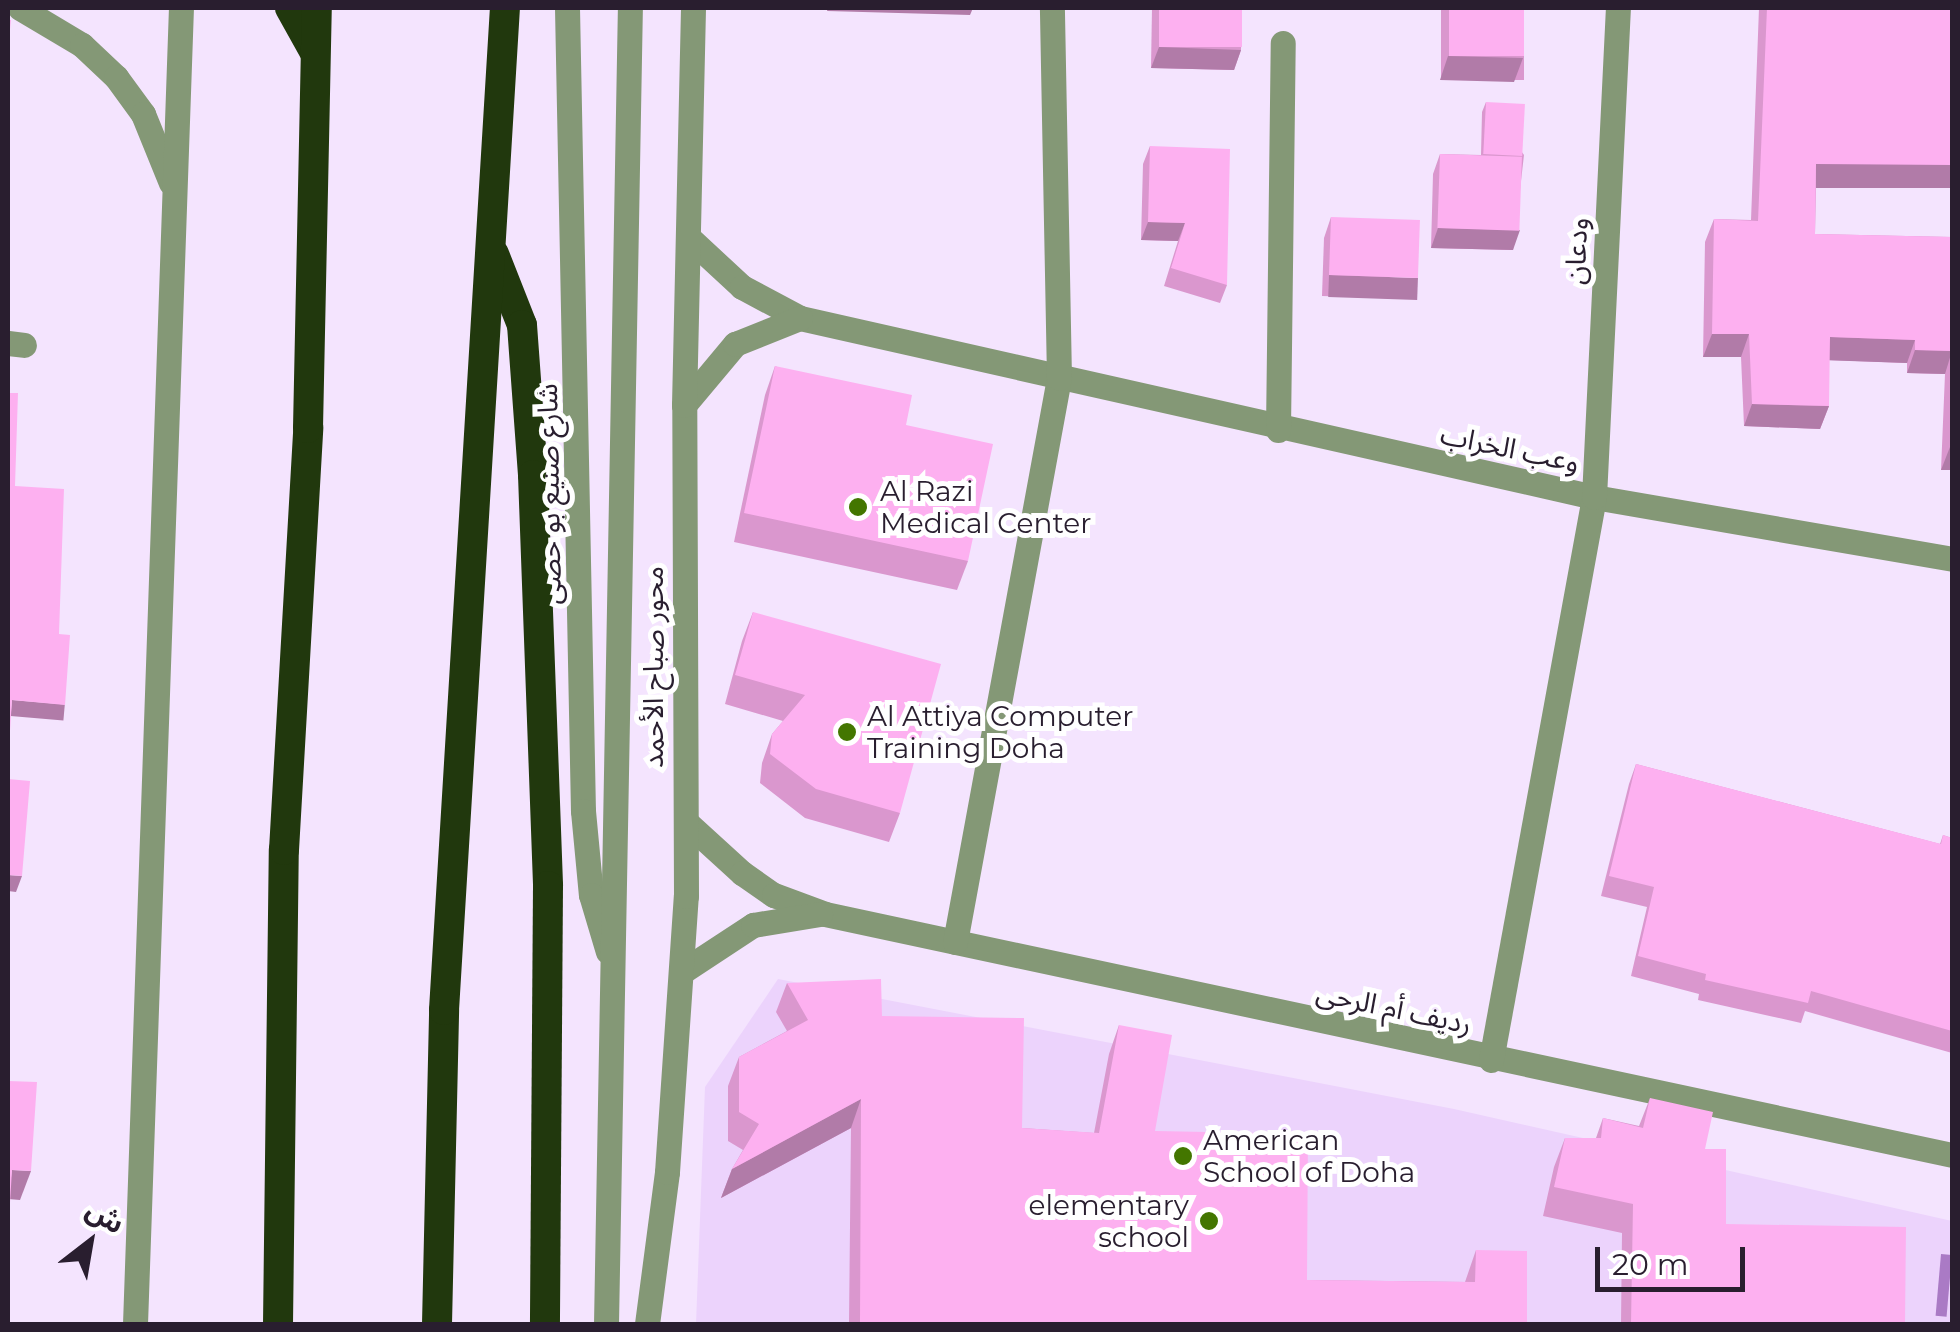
<!DOCTYPE html>
<html>
<head>
<meta charset="utf-8">
<style>
  body { margin:0 }
  #map { position:relative; width:1960px; height:1332px; overflow:hidden; background:#f4e4fe; font-family:Montserrat,"Noto Sans Arabic",sans-serif }
  div>[style] { position:absolute }
  [style*='--x'] { left:calc(var(--x)*1px); top:calc(var(--y)*1px); width:calc(var(--w)*1px); rotate:calc(var(--a)*1deg) }
  .built>* { inset:0; background:#ecd3fc }
  .water>* { inset:0; background:#aa7ac5; transform-origin:0 0 }
  .minor>* { height:25px; margin:-12.5px; padding:0 12.5px; transform-origin:12.5px; border-radius:12.5px; background:#849876 }
  .highway>* { height:30px; margin:-15px; padding:0 15px; transform-origin:15px; border-radius:15px; background:#21380d }
  .wall>* { inset:0; background:#da97ce; transform-origin:0 0 }
  .shaded-wall>* { inset:0; background:#b17ba8; transform-origin:0 0 }
  .building>* { inset:0; background:#fdb0f0; transform-origin:0 0 }
  .dots>* { width:28px; height:28px; translate:-50% -50%; box-sizing:border-box; border:5px solid #fff; border-radius:50% }
  span { translate:-50% -50%; white-space:nowrap; text-align:center; line-height:1.15; -webkit-text-stroke:10px #fff; paint-order:stroke }
  .street-label { font-size:28px; color:#291e2f }
  .poi-label { font-size:28px; color:#291e2f }
  .left { translate:0 -50%; text-align:left }
  .right { translate:-100% -50%; text-align:right }
  .frame { position:absolute; inset:0; border:10px solid #291e2f; pointer-events:none }
  .north { position:absolute; left:40px; top:1192px; width:100px; height:100px; -webkit-text-stroke:8px #fff; paint-order:stroke; rotate:31deg; font-size:28px; font-weight:700; line-height:40px; text-align:center; color:#291e2f }
  .north::after { content:''; display:block; margin:auto; width:35px; height:45px; background:#291e2f; clip-path:polygon(50% 0,100% 100%,50% 72%,0 100%) }
  .scale { position:absolute; left:1595px; top:1247px; width:150px; height:45px; box-sizing:border-box; border:5px solid #291e2f; border-top:0; padding-left:12px; font-size:30px; line-height:35px; white-space:nowrap; color:#291e2f; -webkit-text-stroke:8px #fff; paint-order:stroke }
</style>
</head>
<body>
<div id="map">
  <div class="built">
    <div style="clip-path:polygon(778px 979px,1454px 1109px,1952px 1221px,1952px 1324px,696px 1324px,705px 1087px)"></div>
  </div>
  <div class="water">
    <div style="left:1941px;top:1254px;width:11px;height:62px;rotate:5deg"></div>
  </div>
  <div class="minor">
    <div style="--x:20;--y:8;--w:72;--a:30.8"></div>
    <div style="--x:82;--y:45;--w:47;--a:43.3"></div>
    <div style="--x:116;--y:77;--w:46;--a:53.9"></div>
    <div style="--x:143;--y:114;--w:74;--a:67.9"></div>
    <div style="--x:567;--y:8;--w:803;--a:88.86"></div>
    <div style="--x:583;--y:811;--w:84;--a:84.6"></div>
    <div style="--x:591;--y:895;--w:59;--a:73.4"></div>
    <div style="--x:689;--y:238;--w:72;--a:42.8"></div>
    <div style="--x:742;--y:287;--w:66;--a:28.1"></div>
    <div style="--x:800;--y:318;--w:814;--a:12.7"></div>
    <div style="--x:1594;--y:497;--w:363;--a:9.8"></div>
    <div style="--x:8;--y:343;--w:16;--a:7"></div>
    <div style="--x:684;--y:405;--w:80;--a:-50.1"></div>
    <div style="--x:735;--y:344;--w:70;--a:-21.8"></div>
    <div style="--x:1278;--y:430;--w:387;--a:-89.3"></div>
    <div style="--x:686;--y:822;--w:76;--a:42.3"></div>
    <div style="--x:742;--y:873;--w:39;--a:35"></div>
    <div style="--x:774;--y:895;--w:54;--a:20.4"></div>
    <div style="--x:825;--y:914;--w:1152;--a:12.07"></div>
    <div style="--x:955;--y:942;--w:574;--a:-79.55"></div>
    <div style="--x:1059;--y:378;--w:370;--a:-91.1"></div>
    <div style="--x:683;--y:971;--w:84;--a:-33.3"></div>
    <div style="--x:753;--y:925;--w:68;--a:-9.3"></div>
    <div style="--x:1491;--y:1060;--w:572;--a:-79.63"></div>
    <div style="--x:1594;--y:497;--w:490;--a:-87.2"></div>
    <div style="--x:135;--y:1324;--w:1317;--a:-88"></div>
    <div style="--x:606;--y:1324;--w:1316;--a:-88.96"></div>
    <div style="--x:647;--y:1324;--w:153;--a:-82.5"></div>
    <div style="--x:667;--y:1172;--w:277;--a:-86.1"></div>
    <div style="--x:686;--y:896;--w:491;--a:-90.2"></div>
    <div style="--x:684;--y:405;--w:397;--a:-88.7"></div>
  </div>
  <div class="highway">
    <div style="--x:290;--y:8;--w:51;--a:60.9"></div>
    <div style="--x:494;--y:254;--w:76;--a:68.5"></div>
    <div style="--x:522;--y:325;--w:150;--a:85.8"></div>
    <div style="--x:533;--y:475;--w:411;--a:87.9"></div>
    <div style="--x:548;--y:886;--w:438;--a:90.4"></div>
    <div style="--x:278;--y:1324;--w:474;--a:-89.3"></div>
    <div style="--x:284;--y:850;--w:423;--a:-86.7"></div>
    <div style="--x:308;--y:428;--w:420;--a:-88.8"></div>
    <div style="--x:437;--y:1324;--w:314;--a:-88.7"></div>
    <div style="--x:444;--y:1010;--w:1004;--a:-86.52"></div>
  </div>
  <div class="wall">
    <div style="clip-path:polygon(1152px 8px,1242px 8px,1241px 50px,1234px 70px,1151px 68px)"></div>
    <div style="left:1441px;top:8px;width:83px;height:72px"></div>
    <div style="clip-path:polygon(1759px 8px,1952px 8px,1816px 187px,1815px 234px,1952px 237px,1952px 470px,1941px 470px,1945px 374px,1907px 373px,1907px 363px,1829px 360px,1829px 406px,1820px 429px,1744px 426px,1741px 357px,1703px 357px,1705px 242px,1714px 219px,1751px 220px)"></div>
    <div style="clip-path:polygon(1486px 102px,1524px 155px,1513px 250px,1431px 248px,1433px 174px,1440px 154px,1481px 155px,1482px 112px)"></div>
    <div style="clip-path:polygon(1150px 146px,1227px 285px,1220px 303px,1164px 286px,1178px 241px,1141px 240px,1143px 164px)"></div>
    <div style="clip-path:polygon(1331px 217px,1411px 299px,1322px 296px,1324px 238px)"></div>
    <div style="clip-path:polygon(775px 366px,906px 425px,968px 561px,957px 590px,734px 542px,765px 395px)"></div>
    <div style="clip-path:polygon(753px 612px,900px 813px,889px 842px,805px 818px,760px 783px,762px 763px,772px 734px,783px 721px,725px 704px,742px 641px)"></div>
    <div style="clip-path:polygon(1636px 764px,1940px 844px,1943px 835px,1952px 838px,1952px 1053px,1805px 1011px,1801px 1023px,1698px 1000px,1699px 994px,1631px 976px,1647px 907px,1601px 896px,1629px 784px)"></div>
    <div style="clip-path:polygon(787px 983px,882px 1016px,1022px 1128px,1094px 1133px,1109px 1054px,1119px 1025px,1155px 1131px,1307px 1280px,1465px 1282px,1476px 1250px,1527px 1324px,849px 1324px,851px 1128px,721px 1198px,732px 1169px,743px 1150px,728px 1141px,728px 1086px,739px 1057px,787px 1031px,776px 1012px)"></div>
    <div style="clip-path:polygon(1650px 1098px,1705px 1149px,1726px 1224px,1905px 1324px,1621px 1324px,1622px 1233px,1543px 1216px,1554px 1167px,1565px 1138px,1596px 1138px,1603px 1118px,1639px 1126px)"></div>
  </div>
  <div class="shaded-wall">
    <div style="clip-path:polygon(828px 8px,973px 8px,970px 15px,827px 11px)"></div>
    <div style="clip-path:polygon(1159px 47px,1241px 50px,1234px 70px,1151px 68px)"></div>
    <div style="clip-path:polygon(1448px 56px,1523px 58px,1514px 82px,1440px 80px)"></div>
    <div style="left:1816px;top:164px;width:136px;height:24px"></div>
    <div style="clip-path:polygon(1148px 222px,1185px 223px,1178px 241px,1141px 240px)"></div>
    <div style="clip-path:polygon(1438px 228px,1520px 230px,1513px 250px,1431px 248px)"></div>
    <div style="left:1329px;top:275px;width:89px;height:22px;rotate:2deg"></div>
    <div style="clip-path:polygon(1712px 334px,1749px 334px,1741px 357px,1703px 357px)"></div>
    <div style="clip-path:polygon(1830px 337px,1915px 340px,1907px 363px,1821px 360px)"></div>
    <div style="clip-path:polygon(1915px 350px,1952px 351px,1945px 374px,1907px 373px)"></div>
    <div style="clip-path:polygon(1752px 404px,1829px 406px,1820px 429px,1744px 426px)"></div>
    <div style="clip-path:polygon(1950px 447px,1952px 447px,1952px 470px,1941px 470px)"></div>
    <div style="left:12px;top:700px;width:53px;height:16px;rotate:5deg"></div>
    <div style="clip-path:polygon(8px 875px,22px 876px,16px 892px,8px 891px)"></div>
    <div style="clip-path:polygon(861px 1099px,851px 1128px,721px 1198px,732px 1169px)"></div>
    <div style="clip-path:polygon(12px 1170px,31px 1171px,20px 1200px,8px 1199px)"></div>
  </div>
  <div class="building">
    <div style="left:1159px;top:8px;width:83px;height:39px"></div>
    <div style="left:1449px;top:8px;width:75px;height:48px"></div>
    <div style="clip-path:polygon(1767px 8px,1952px 8px,1952px 165px,1816px 164px,1815px 234px,1952px 237px,1952px 351px,1915px 350px,1915px 340px,1830px 337px,1829px 406px,1752px 404px,1749px 334px,1712px 334px,1714px 219px,1758px 221px)"></div>
    <div style="clip-path:polygon(8px 20px,11px 20px,8px 47px)"></div>
    <div style="left:1486px;top:102px;width:39px;height:52px;rotate:3deg"></div>
    <div style="clip-path:polygon(1150px 146px,1230px 149px,1227px 285px,1171px 268px,1185px 223px,1148px 222px)"></div>
    <div style="left:1440px;top:154px;width:82px;height:74px;rotate:2deg"></div>
    <div style="clip-path:polygon(8px 186px,10px 186px,8px 210px)"></div>
    <div style="left:1331px;top:217px;width:89px;height:58px;rotate:2deg"></div>
    <div style="clip-path:polygon(775px 366px,912px 395px,906px 425px,993px 444px,968px 561px,744px 513px)"></div>
    <div style="clip-path:polygon(1952px 371px,1952px 447px,1950px 447px)"></div>
    <div style="clip-path:polygon(8px 393px,18px 393px,15px 486px,64px 489px,59px 634px,70px 635px,65px 705px,12px 700px,8px 762px)"></div>
    <div style="clip-path:polygon(753px 612px,941px 664px,900px 813px,816px 789px,770px 754px,772px 734px,805px 695px,735px 675px)"></div>
    <div style="clip-path:polygon(1636px 764px,1941px 844px,1943px 835px,1952px 838px,1952px 1031px,1811px 991px,1808px 1003px,1705px 980px,1706px 974px,1638px 956px,1654px 887px,1609px 876px)"></div>
    <div style="clip-path:polygon(8px 779px,30px 781px,22px 876px,8px 875px)"></div>
    <div style="clip-path:polygon(881px 979px,882px 1016px,1024px 1018px,1022px 1128px,1099px 1133px,1119px 1025px,1172px 1035px,1155px 1131px,1308px 1134px,1307px 1280px,1475px 1282px,1476px 1250px,1527px 1251px,1527px 1324px,860px 1324px,861px 1099px,732px 1169px,759px 1124px,739px 1112px,739px 1057px,808px 1020px,787px 983px)"></div>
    <div style="clip-path:polygon(8px 1081px,37px 1082px,31px 1171px,12px 1170px,10px 1203px,8px 1203px)"></div>
    <div style="clip-path:polygon(1650px 1098px,1713px 1112px,1705px 1149px,1726px 1149px,1726px 1224px,1906px 1227px,1905px 1324px,1631px 1324px,1633px 1204px,1554px 1187px,1565px 1138px,1601px 1138px,1603px 1118px,1643px 1128px)"></div>
  </div>
  <div class="dots">
    <div style="left:858px;top:507px;background:#437600"></div>
    <div style="left:847px;top:732px;background:#437600"></div>
    <div style="left:1183px;top:1156px;background:#437600"></div>
    <div style="left:1209px;top:1221px;background:#437600"></div>
  </div>
  <div class="street-label">
    <span style="left:1576px;top:251px;rotate:-87deg">ودعان</span>
    <span style="left:1510px;top:448px;rotate:12deg">وعب الخراب</span>
    <span style="left:549px;top:494px;rotate:-91deg">شارع صنيع بو حصى</span>
    <span style="left:653px;top:667px;rotate:-90deg">محور صباح الأحمد</span>
    <span style="left:1394px;top:1008px;rotate:12deg">رديف أم الرحى</span>
  </div>
  <div class="poi-label">
    <span class="left" style="left:880px;top:507px">Al Razi<br>Medical Center</span>
    <span class="left" style="left:867px;top:732px">Al Attiya Computer<br>Training Doha</span>
    <span class="left" style="left:1203px;top:1156px">American<br>School of Doha</span>
    <span class="right" style="left:1189px;top:1221px">elementary<br>school</span>
  </div>
  <div class="frame"></div>
  <div class="north">ش</div>
  <div class="scale">20 m</div>
</div>
</body>
</html>
